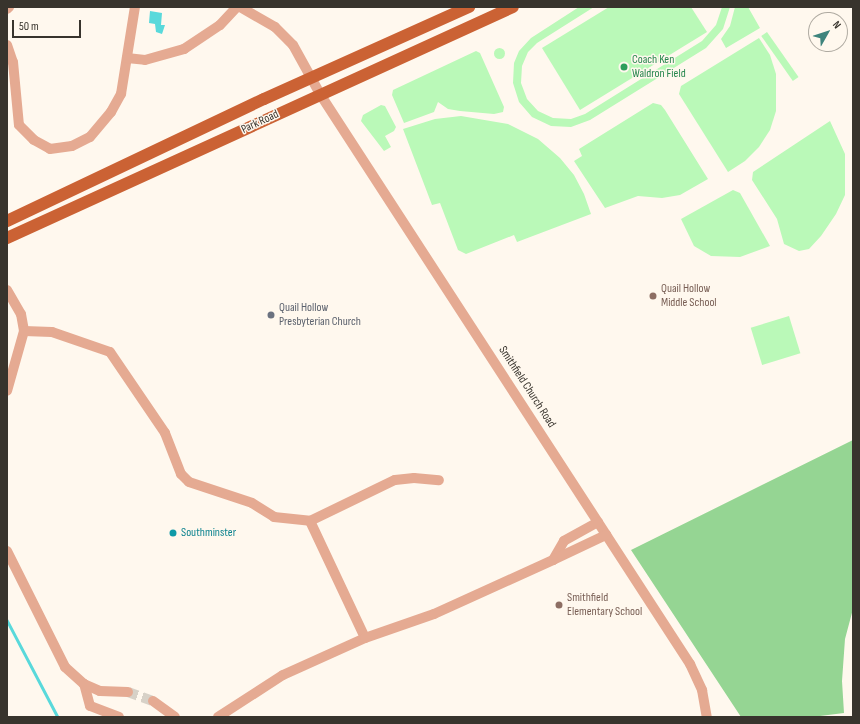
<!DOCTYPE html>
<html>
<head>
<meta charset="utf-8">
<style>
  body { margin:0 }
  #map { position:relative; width:860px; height:724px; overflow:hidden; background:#fff8ee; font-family:"Sofia Sans Condensed",sans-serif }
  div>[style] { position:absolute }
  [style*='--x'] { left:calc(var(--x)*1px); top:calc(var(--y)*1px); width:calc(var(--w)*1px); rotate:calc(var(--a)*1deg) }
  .green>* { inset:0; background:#baf9b8; transform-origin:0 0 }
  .round { border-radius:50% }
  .forest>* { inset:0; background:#95d593 }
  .water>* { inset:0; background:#59d9db }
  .stream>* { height:2.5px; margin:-1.25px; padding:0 1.25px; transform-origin:1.25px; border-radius:1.25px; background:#59d9db }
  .minor-tunnel>* { height:10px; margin-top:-5px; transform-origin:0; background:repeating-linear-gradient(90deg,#d7d1c7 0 10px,transparent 0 15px) }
  .minor>* { height:10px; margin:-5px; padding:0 5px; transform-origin:5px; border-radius:5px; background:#e5aa92 }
  .major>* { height:12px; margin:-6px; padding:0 6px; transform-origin:6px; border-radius:6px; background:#cb6234 }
  .dots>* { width:11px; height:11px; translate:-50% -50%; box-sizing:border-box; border:2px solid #fff8ee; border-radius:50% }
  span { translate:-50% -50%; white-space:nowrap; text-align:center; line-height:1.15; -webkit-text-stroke:3px #fff8ee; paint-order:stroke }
  .leisure-label { font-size:12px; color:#27864d }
  .left { translate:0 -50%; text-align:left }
  .street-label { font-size:12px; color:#38342d }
  .education-label { font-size:12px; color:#785e54 }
  .worship-label { font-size:12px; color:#5b616d }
  .culture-label { font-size:12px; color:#0d838f }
  .frame { position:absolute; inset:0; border:8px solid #38342d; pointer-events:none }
  .north { position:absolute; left:808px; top:12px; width:40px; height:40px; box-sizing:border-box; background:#fff8ee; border:1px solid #afaaa1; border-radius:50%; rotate:51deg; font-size:11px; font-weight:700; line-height:16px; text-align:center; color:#38342d }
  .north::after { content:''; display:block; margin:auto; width:14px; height:18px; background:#3e847d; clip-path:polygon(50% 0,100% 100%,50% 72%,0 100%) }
  .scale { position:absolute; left:12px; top:20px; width:69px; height:18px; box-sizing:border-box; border:2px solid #38342d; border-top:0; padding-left:5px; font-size:12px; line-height:14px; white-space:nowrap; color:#38342d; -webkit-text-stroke:3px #fff8ee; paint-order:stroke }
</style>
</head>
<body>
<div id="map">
  <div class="green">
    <div style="clip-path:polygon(579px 7px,594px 7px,537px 43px,528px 52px,522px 66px,521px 83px,527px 99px,538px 111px,553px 118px,571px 119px,585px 114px,702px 41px,716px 25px,722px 7px,730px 7px,723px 29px,706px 48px,590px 120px,571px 127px,551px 126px,532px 117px,519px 102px,513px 83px,514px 63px,519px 51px,531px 38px)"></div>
    <div style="clip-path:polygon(609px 7px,691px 7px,707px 32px,580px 110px,542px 48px)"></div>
    <div style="clip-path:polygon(735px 7px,748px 7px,760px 28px,726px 48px,721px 39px,730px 26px)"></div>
    <div style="left:767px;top:32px;width:55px;height:7px;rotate:55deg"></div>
    <div style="clip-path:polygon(759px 38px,770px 55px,776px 74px,776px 111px,770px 130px,759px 147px,745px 161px,728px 172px,679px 94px,681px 86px)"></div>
    <div class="round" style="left:493.5px;top:47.5px;width:11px;height:11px"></div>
    <div style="clip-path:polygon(476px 51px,480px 53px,504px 107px,503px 112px,494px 114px,460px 111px,448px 109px,438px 102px,434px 112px,404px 123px,392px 95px,393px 90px)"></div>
    <div style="clip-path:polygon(653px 103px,661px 105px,665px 110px,708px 179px,680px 195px,662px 198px,638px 196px,605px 208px,574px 161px,582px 156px,579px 149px)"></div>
    <div style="clip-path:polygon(381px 105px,385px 106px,396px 127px,394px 131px,385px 136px,391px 147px,384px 151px,361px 121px,363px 115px)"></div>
    <div style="clip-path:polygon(461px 116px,508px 124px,538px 139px,560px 158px,574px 175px,584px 194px,591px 214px,517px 242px,514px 235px,466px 254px,458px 250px,440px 203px,432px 205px,403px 129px,435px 119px)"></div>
    <div style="clip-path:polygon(830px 121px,845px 154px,845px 195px,836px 214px,821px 236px,809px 249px,799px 251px,784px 244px,777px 219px,752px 180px,753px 172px)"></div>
    <div style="clip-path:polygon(733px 190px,740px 193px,770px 246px,740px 257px,711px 256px,694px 246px,681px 219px)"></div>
    <div style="left:789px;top:316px;width:39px;height:40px;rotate:73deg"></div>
  </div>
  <div class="forest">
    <div style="clip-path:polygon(853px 440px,853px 609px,845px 639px,842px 681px,844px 713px,812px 717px,741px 717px,631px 550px)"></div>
  </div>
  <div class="water">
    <div style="clip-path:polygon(150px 11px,162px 13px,161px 25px,165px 25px,162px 34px,156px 32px,155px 24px,149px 23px)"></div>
  </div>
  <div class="stream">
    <div style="--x:7;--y:620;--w:110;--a:62.3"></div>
  </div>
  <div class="minor-tunnel">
    <div style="--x:128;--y:692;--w:27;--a:20"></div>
  </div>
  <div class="minor">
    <div style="--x:240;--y:7;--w:40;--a:29.7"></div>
    <div style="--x:275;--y:27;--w:25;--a:45"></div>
    <div style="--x:293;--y:45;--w:56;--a:61.1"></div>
    <div style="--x:320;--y:94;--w:680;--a:57.01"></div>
    <div style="--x:690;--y:664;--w:29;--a:65"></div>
    <div style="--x:702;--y:690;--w:27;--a:80"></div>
    <div style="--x:7;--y:9;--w:3;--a:-45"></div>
    <div style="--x:7;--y:45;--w:18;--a:71"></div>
    <div style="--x:13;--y:62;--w:63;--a:84.6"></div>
    <div style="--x:19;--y:125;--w:21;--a:45"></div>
    <div style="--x:34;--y:140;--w:18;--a:29"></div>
    <div style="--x:50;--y:149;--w:22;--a:-8"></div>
    <div style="--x:72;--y:146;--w:20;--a:-27"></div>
    <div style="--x:90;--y:137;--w:33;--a:-50"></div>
    <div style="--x:111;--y:112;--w:21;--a:-61"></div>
    <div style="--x:121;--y:94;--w:88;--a:-80.9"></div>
    <div style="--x:127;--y:58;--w:18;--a:6"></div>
    <div style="--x:145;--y:60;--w:41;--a:-15.8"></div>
    <div style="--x:184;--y:49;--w:43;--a:-33.7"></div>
    <div style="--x:220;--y:25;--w:25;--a:-47"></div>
    <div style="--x:7;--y:290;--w:28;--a:60"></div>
    <div style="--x:21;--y:314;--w:17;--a:80"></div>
    <div style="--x:24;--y:331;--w:62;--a:105.8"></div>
    <div style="--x:24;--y:331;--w:28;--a:2"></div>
    <div style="--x:52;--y:332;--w:61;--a:19"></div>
    <div style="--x:110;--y:352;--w:98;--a:55.8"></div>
    <div style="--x:165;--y:433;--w:44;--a:68.7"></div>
    <div style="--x:181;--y:474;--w:11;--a:45"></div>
    <div style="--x:189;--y:482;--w:66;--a:18.4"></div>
    <div style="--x:252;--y:503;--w:26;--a:32"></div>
    <div style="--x:274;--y:517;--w:36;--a:6"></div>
    <div style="--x:310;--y:521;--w:129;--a:64.8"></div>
    <div style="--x:310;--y:521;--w:94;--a:-25.8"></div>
    <div style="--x:395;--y:480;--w:19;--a:-6"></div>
    <div style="--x:414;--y:478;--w:25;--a:5"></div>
    <div style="--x:598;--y:522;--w:39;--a:151"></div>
    <div style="--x:564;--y:541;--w:22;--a:120"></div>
    <div style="--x:553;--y:560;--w:59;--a:-25.3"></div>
    <div style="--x:7;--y:551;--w:130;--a:63.4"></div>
    <div style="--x:65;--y:667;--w:25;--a:42"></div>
    <div style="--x:153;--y:701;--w:27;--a:36"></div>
    <div style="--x:119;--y:717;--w:31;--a:-159"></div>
    <div style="--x:90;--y:706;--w:23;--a:-105"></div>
    <div style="--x:84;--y:684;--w:17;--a:24"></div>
    <div style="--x:100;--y:691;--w:28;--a:2"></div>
    <div style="--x:218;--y:717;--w:77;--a:-32.9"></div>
    <div style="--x:283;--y:675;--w:90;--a:-24.3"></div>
    <div style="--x:365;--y:638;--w:73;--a:-19.2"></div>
    <div style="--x:434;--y:614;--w:131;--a:-24.4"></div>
  </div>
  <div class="major">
    <div style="--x:7;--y:221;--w:284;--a:-25.4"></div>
    <div style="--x:264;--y:99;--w:225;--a:-24.2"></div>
    <div style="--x:7;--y:238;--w:556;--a:-24.54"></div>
  </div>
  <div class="dots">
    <div style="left:624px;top:67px;background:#2e9e5b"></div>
    <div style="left:653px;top:296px;background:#8d6e63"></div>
    <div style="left:271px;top:315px;background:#6b7280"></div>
    <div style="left:173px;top:533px;background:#0f9aa8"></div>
    <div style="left:559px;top:605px;background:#8d6e63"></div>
  </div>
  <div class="leisure-label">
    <span class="left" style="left:632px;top:67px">Coach Ken<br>Waldron Field</span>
  </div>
  <div class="street-label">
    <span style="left:260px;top:122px;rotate:-25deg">Park Road</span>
    <span style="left:527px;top:387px;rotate:57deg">Smithfield Church Road</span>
  </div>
  <div class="education-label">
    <span class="left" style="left:661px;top:296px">Quail Hollow<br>Middle School</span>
    <span class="left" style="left:567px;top:605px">Smithfield<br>Elementary School</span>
  </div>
  <div class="worship-label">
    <span class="left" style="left:279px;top:315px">Quail Hollow<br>Presbyterian Church</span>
  </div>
  <div class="culture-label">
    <span class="left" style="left:181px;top:533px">Southminster</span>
  </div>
  <div class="frame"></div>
  <div class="north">N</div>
  <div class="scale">50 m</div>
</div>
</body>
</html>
